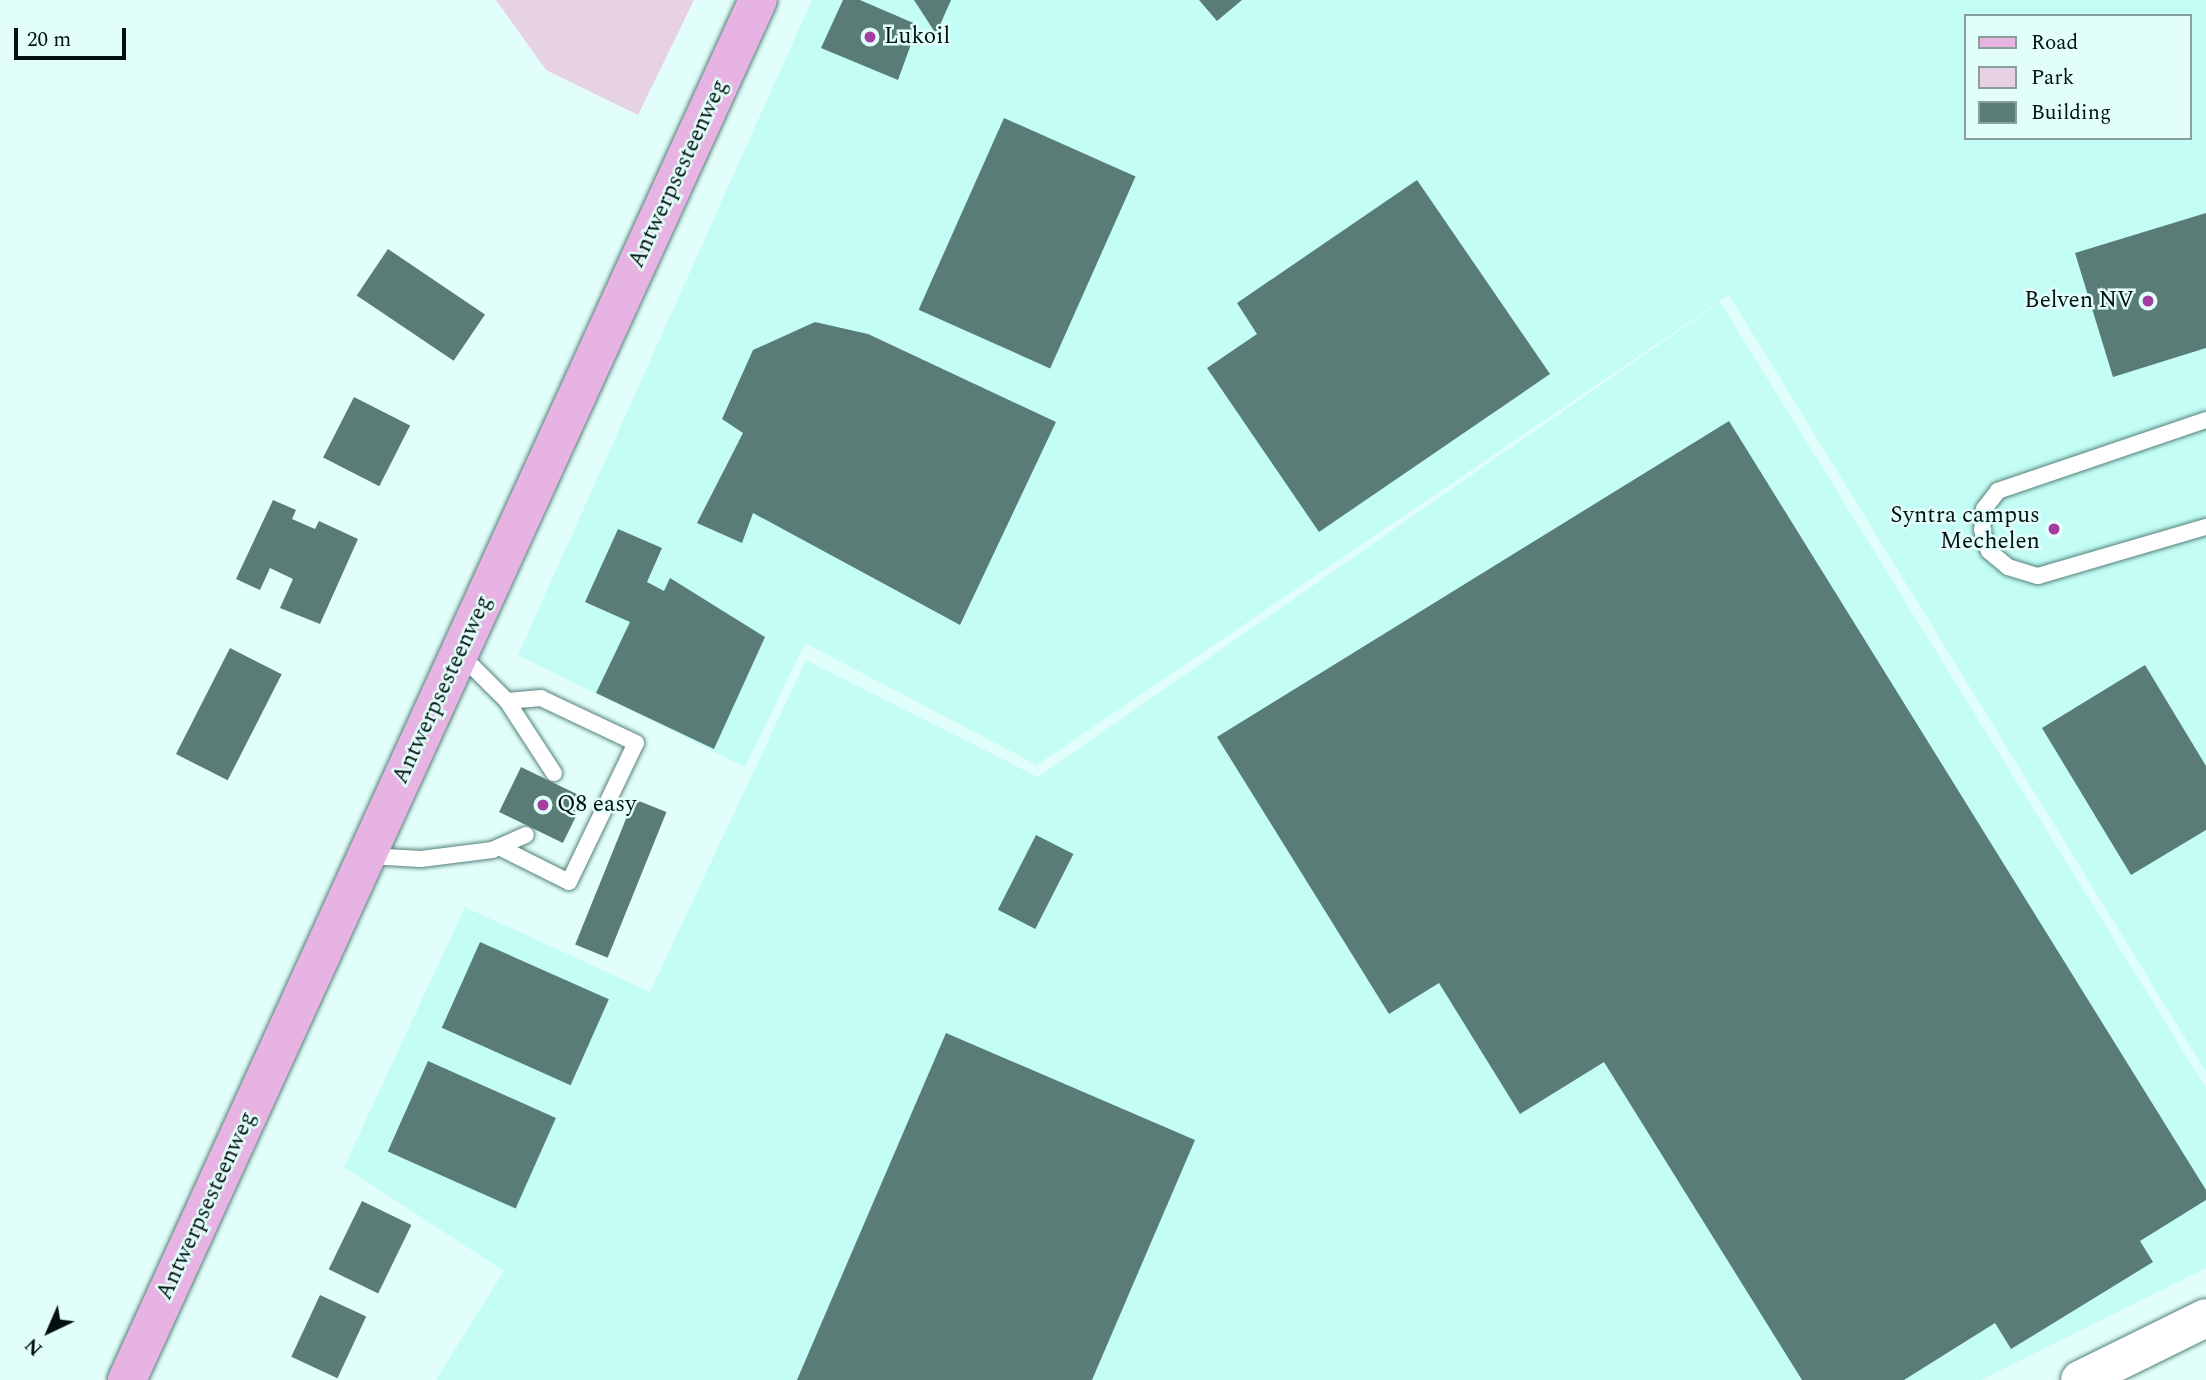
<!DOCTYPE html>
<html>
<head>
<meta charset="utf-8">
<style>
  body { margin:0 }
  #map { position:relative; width:2206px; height:1380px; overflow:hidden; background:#e2fefa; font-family:Spectral,serif }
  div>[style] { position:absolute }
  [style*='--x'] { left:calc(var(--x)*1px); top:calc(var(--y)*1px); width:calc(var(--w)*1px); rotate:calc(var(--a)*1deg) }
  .built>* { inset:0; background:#c3fdf5 }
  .green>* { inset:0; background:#e7d1e5 }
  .building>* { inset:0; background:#597c77; transform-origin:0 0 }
  .roads { filter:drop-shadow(0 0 2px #54807a) drop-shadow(0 0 2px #54807a) }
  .service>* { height:16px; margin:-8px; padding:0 8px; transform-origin:8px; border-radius:8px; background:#fff }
  .tertiary>* { height:38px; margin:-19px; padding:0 19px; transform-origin:19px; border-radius:19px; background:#fff }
  .primary>* { height:38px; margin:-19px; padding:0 19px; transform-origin:19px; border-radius:19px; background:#e6b3e3 }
  .dots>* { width:19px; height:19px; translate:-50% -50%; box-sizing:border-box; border:4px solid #e2fefa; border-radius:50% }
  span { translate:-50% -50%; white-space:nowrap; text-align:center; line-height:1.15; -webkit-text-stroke:5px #e2fefa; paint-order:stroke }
  .poi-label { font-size:23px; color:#02110f }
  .left { translate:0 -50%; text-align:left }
  .right { translate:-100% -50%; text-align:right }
  .street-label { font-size:23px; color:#02110f }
  .legend { position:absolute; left:1964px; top:14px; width:228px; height:126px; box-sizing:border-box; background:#e2fefa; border:2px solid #889f9c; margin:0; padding:9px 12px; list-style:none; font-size:21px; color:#02110f }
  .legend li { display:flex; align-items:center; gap:14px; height:35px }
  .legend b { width:35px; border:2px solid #889f9c }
  .north { position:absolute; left:14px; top:1296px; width:70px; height:70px; -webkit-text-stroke:5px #e2fefa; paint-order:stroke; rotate:224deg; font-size:19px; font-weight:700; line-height:28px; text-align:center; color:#02110f }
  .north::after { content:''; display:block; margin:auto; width:24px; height:32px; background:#02110f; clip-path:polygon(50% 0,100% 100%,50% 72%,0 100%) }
  .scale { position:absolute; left:14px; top:28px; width:112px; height:32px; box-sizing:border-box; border:4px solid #02110f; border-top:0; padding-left:9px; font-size:21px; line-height:24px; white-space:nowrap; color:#02110f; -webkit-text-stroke:5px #e2fefa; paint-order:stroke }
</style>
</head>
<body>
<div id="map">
  <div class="built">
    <div style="clip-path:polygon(evenodd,812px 0,2206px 0,2206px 1072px,1729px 295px,1037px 765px,805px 643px,745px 767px,518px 655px,812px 0,1966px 16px,2190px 16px,2190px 138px,1966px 138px,1966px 16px)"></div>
    <div style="clip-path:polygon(1720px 302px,2206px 1088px,2206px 1268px,1981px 1380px,436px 1380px,504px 1271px,344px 1167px,465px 907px,650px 992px,806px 660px,1038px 777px)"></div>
  </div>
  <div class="green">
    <div style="clip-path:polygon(496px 0,694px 0,638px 115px,546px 70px)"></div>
  </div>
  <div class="building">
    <div style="clip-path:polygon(843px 0,860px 0,918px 25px,898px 80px,821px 48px)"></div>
    <div style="clip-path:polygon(914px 0,951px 0,936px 34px)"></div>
    <div style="clip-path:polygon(1199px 0,1242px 0,1217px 21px)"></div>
    <div style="left:1004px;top:118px;width:144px;height:210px;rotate:24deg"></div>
    <div style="clip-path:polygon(1417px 180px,1550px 374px,1319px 532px,1207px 368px,1257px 334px,1237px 303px)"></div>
    <div style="clip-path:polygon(2206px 213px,2206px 348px,2113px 377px,2075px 253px)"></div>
    <div style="left:388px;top:249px;width:117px;height:56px;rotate:34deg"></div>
    <div style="clip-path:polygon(815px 322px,868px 334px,1056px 422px,960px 625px,753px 513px,742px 543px,697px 523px,743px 433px,722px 419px,753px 350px)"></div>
    <div style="left:354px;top:397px;width:63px;height:68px;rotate:27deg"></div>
    <div style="clip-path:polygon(1729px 421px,2206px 1190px,2206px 1200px,2140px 1241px,2153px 1262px,2011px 1349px,1995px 1323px,1904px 1380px,1802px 1380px,1604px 1062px,1520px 1114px,1439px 983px,1389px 1014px,1217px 737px)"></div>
    <div style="clip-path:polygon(273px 500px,296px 510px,292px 519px,315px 529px,319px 521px,358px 539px,320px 624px,280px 608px,293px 579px,270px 568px,260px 590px,236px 579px)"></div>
    <div style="clip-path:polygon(618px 529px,662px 548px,647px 582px,664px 591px,670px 578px,765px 637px,714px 749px,596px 693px,630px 622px,585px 602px)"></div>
    <div style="left:230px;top:648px;width:58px;height:119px;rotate:27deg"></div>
    <div style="clip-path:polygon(2145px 665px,2206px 766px,2206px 830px,2131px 875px,2042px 728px)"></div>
    <div style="left:521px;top:767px;width:71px;height:50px;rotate:26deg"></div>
    <div style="left:634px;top:799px;width:35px;height:157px;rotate:22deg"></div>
    <div style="left:1036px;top:835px;width:42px;height:84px;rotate:27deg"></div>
    <div style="left:480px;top:942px;width:141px;height:94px;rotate:24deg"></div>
    <div style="clip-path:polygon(946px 1033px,1195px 1140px,1092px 1380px,797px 1380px)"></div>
    <div style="left:428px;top:1061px;width:140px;height:99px;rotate:24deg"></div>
    <div style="left:362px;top:1201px;width:55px;height:76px;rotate:26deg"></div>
    <div style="left:320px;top:1295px;width:51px;height:68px;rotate:25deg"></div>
  </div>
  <div class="roads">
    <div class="service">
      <div style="--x:2206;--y:420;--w:220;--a:161.2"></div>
      <div style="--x:1998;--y:491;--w:23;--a:128"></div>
      <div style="--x:1984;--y:509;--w:21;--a:95"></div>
      <div style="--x:1982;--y:530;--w:22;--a:72"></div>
      <div style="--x:1989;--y:551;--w:25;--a:40"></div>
      <div style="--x:2008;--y:567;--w:31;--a:17"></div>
      <div style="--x:2038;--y:576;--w:175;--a:-16.3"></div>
      <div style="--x:460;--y:654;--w:66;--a:45"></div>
      <div style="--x:507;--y:701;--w:86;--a:56.9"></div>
      <div style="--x:499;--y:847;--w:78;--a:26.6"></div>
      <div style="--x:569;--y:882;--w:154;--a:-64.3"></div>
      <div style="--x:636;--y:743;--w:105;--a:-154.7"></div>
      <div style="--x:541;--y:698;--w:34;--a:175"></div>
      <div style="--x:368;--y:856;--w:53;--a:3.2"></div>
      <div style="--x:421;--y:859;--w:72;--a:-7.2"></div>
      <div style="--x:492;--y:850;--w:37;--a:-24"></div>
    </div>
    <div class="tertiary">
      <div style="--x:2080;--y:1380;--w:140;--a:-26.2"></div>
    </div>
    <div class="primary">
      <div style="--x:127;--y:1380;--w:1517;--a:-65.43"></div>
    </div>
  </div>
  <div class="dots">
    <div style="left:870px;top:37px;background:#a33da0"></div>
    <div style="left:2148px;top:301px;background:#a33da0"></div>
    <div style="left:2054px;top:529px;background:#a33da0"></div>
    <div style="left:543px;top:805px;background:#a33da0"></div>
  </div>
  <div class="poi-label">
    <span class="left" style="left:884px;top:37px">Lukoil</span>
    <span class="right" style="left:2134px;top:301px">Belven NV</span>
    <span class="right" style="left:2040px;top:529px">Syntra campus<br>Mechelen</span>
    <span class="left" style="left:557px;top:805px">Q8 easy</span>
  </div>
  <div class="street-label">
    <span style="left:679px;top:174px;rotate:-65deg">Antwerpsesteenweg</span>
    <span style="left:443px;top:690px;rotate:-65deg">Antwerpsesteenweg</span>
    <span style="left:207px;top:1206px;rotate:-65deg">Antwerpsesteenweg</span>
  </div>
  <ul class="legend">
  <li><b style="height:9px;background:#e6b3e3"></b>Road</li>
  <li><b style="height:19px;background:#e7d1e5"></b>Park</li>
  <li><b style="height:19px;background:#597c77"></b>Building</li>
  </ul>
  <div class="north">N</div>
  <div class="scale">20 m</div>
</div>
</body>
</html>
